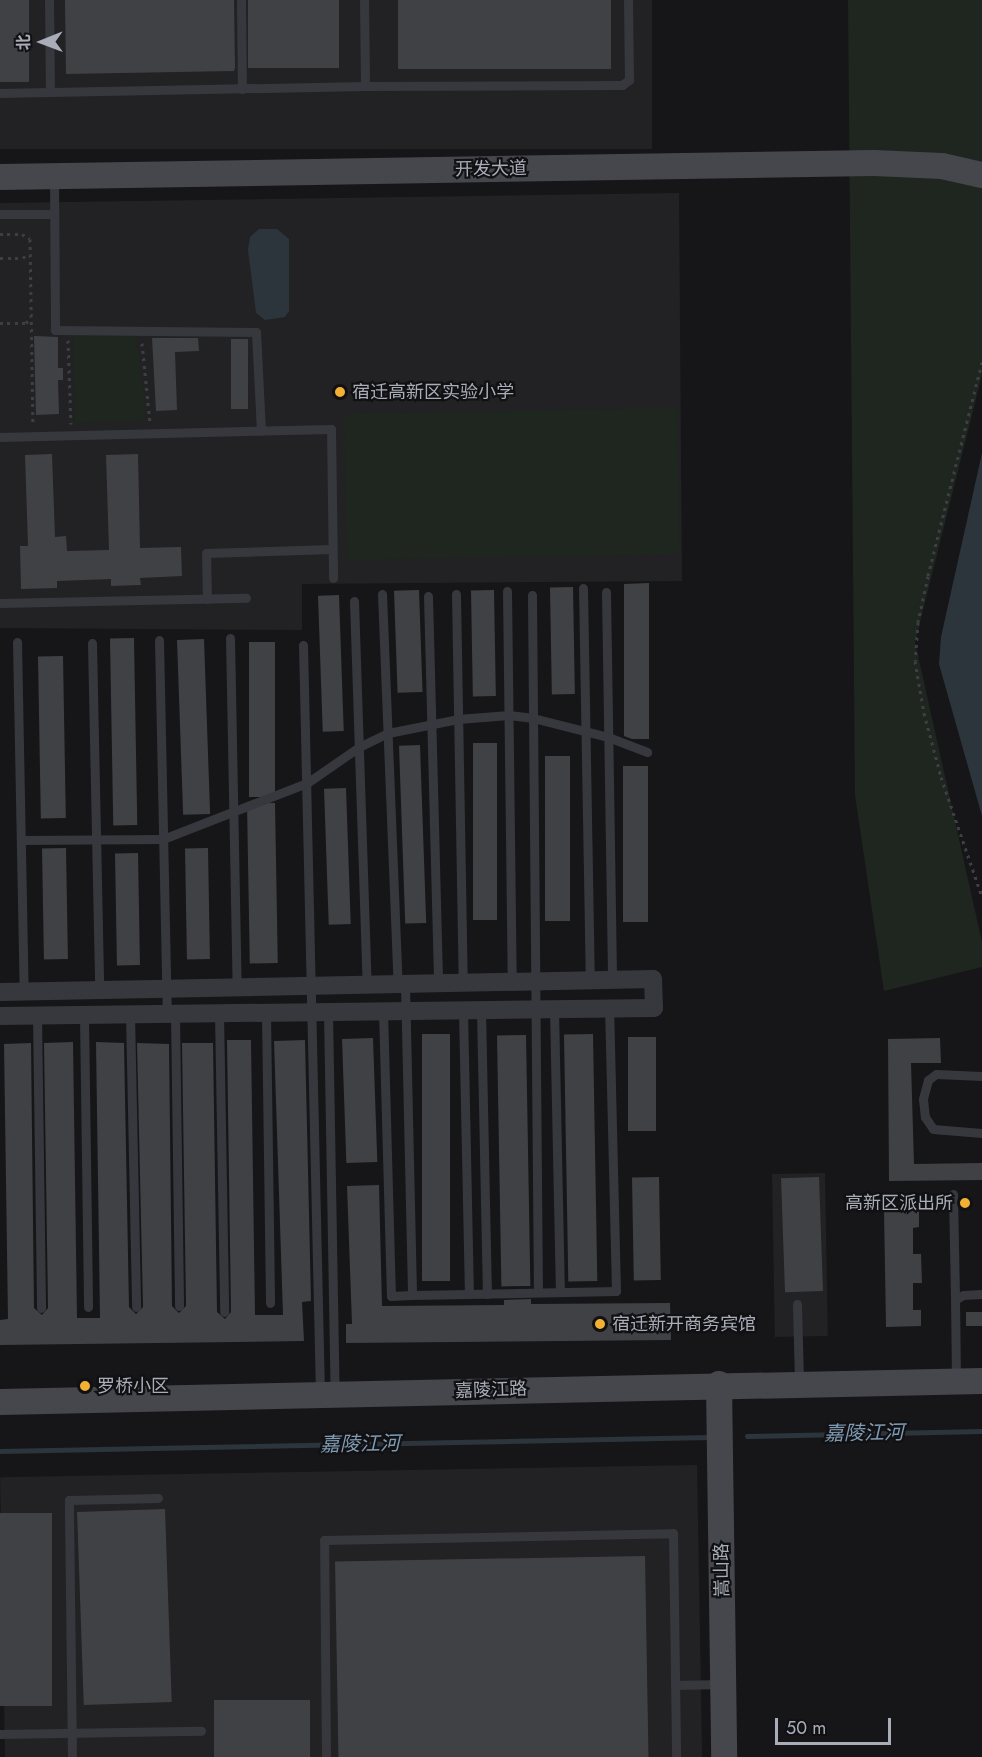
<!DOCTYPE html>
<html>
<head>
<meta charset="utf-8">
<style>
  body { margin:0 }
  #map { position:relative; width:982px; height:1757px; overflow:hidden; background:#161618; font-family:Jost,"Noto Sans SC",sans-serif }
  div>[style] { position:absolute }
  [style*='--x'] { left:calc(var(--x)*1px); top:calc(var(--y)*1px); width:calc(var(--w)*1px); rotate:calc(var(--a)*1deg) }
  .built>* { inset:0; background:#222225; transform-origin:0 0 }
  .green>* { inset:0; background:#1e261f; transform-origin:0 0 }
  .water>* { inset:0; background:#2c353c }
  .stream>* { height:4.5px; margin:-2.25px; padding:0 2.25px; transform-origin:2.25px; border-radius:2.25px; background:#2c353c }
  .building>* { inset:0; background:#404145; transform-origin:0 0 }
  .path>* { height:3px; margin-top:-1.5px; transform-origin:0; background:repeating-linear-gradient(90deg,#3d3f44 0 3px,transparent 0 7.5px) }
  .lane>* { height:9px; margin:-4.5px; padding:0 4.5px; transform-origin:4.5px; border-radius:4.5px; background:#37383d }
  .street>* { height:18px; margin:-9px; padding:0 9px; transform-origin:9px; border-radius:9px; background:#37383d }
  .secondary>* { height:26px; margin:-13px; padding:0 13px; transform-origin:13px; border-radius:13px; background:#45474d }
  .dots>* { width:16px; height:16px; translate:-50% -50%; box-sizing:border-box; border:3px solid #111113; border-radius:50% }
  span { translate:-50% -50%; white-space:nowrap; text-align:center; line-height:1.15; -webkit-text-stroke:4.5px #111113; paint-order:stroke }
  .street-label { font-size:18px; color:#a8adb8 }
  .poi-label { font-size:18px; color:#a8adb8 }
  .left { translate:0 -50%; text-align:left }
  .right { translate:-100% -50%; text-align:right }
  .water-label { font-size:20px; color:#7f9bb3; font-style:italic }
  .north { position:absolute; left:12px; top:12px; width:60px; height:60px; -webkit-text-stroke:4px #111113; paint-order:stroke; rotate:269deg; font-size:16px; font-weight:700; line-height:24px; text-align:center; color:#a8adb8 }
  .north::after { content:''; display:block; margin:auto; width:21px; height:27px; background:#a8adb8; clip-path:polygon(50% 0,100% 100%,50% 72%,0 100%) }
  .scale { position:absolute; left:775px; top:1718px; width:116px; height:27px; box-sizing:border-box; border:3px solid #a8adb8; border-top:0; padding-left:8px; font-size:18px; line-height:21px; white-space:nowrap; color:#a8adb8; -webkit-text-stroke:4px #111113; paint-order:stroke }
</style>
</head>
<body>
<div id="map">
  <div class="built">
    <div style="left:0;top:0;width:652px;height:149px"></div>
    <div style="clip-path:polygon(679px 193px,682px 581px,302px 584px,302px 630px,0 628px,0 203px)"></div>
    <div style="left:825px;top:1173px;width:163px;height:53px;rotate:89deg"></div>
    <div style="left:697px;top:1465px;width:292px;height:697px;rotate:89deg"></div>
  </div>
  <div class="green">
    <div style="clip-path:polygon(848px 0,982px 0,982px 375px,915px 642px,982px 942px,982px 967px,884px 991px,855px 795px)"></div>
    <div style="clip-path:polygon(73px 334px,137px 337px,146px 417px,141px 421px,75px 423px)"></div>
    <div style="left:677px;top:408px;width:146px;height:333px;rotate:89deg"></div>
  </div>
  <div class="water">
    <div style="clip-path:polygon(259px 229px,277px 229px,289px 239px,289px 311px,285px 317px,265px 320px,256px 313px,248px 250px,250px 237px)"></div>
    <div style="clip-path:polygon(982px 453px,982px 816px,939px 664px,941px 637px)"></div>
  </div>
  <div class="stream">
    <div style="--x:747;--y:1436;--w:235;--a:-1.2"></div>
    <div style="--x:0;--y:1451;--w:710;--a:-1.13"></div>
  </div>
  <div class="building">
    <div style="left:0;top:0;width:29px;height:82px"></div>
    <div style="clip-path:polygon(65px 0,234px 0,235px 68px,234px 71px,66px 74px)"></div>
    <div style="left:248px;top:0;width:91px;height:68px"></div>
    <div style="left:398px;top:0;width:213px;height:69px"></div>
    <div style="clip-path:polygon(34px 336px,58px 337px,58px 368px,63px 368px,63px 380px,58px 380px,59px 414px,36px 415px)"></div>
    <div style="clip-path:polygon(152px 338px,198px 338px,199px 351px,175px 352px,177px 410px,156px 411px)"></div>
    <div style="left:231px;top:339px;width:17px;height:70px"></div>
    <div style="clip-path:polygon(52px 454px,55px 537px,66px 536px,67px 551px,109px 550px,106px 455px,138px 454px,140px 548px,181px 547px,182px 576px,140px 578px,141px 585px,111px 586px,111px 579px,57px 581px,57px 588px,21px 589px,20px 546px,28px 546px,25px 455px)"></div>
    <div style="clip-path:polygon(649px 583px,649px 739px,632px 739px,624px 736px,624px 584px)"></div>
    <div style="left:573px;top:587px;width:107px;height:23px;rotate:89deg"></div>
    <div style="left:419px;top:590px;width:102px;height:25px;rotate:88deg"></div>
    <div style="left:494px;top:590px;width:106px;height:23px;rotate:89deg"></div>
    <div style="left:339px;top:595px;width:136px;height:21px;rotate:88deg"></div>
    <div style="left:134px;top:638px;width:187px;height:24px;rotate:89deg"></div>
    <div style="left:204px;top:639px;width:175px;height:27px;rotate:88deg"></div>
    <div style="left:249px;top:642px;width:26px;height:155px"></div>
    <div style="left:63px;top:656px;width:162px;height:25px;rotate:89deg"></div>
    <div style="left:473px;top:743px;width:24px;height:177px"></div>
    <div style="left:420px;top:745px;width:178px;height:21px;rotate:88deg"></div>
    <div style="left:545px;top:756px;width:25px;height:165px"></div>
    <div style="left:623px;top:766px;width:25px;height:156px"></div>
    <div style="left:346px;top:788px;width:136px;height:22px;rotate:88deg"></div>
    <div style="left:275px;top:803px;width:160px;height:28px;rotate:89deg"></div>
    <div style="left:66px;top:848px;width:111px;height:24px;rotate:89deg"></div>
    <div style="left:208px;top:848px;width:111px;height:23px;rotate:89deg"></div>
    <div style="left:138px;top:853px;width:112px;height:23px;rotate:89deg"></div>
    <div style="left:422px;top:1034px;width:28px;height:247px"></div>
    <div style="left:593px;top:1034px;width:247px;height:29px;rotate:89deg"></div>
    <div style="left:526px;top:1035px;width:251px;height:29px;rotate:89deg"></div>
    <div style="left:628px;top:1037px;width:28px;height:94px"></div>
    <div style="left:373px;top:1038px;width:124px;height:31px;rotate:88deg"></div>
    <div style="clip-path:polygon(940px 1038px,941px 1063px,911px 1063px,914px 1164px,982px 1163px,982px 1180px,889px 1181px,888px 1039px)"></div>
    <div style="clip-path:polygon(227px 1040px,251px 1040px,255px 1315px,283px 1315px,274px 1041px,305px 1040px,311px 1301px,302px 1302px,304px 1341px,0 1345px,0 1320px,8px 1319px,4px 1044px,31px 1043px,34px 1308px,42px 1315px,48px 1308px,44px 1043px,73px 1042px,77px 1318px,100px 1318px,96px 1042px,124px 1043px,129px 1307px,136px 1314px,143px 1307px,137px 1043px,169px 1044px,172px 1306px,179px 1313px,186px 1306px,182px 1043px,213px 1043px,217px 1312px,225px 1319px,231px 1312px)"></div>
    <div style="left:659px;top:1177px;width:103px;height:27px;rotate:89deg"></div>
    <div style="left:819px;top:1177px;width:114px;height:38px;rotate:88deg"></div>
    <div style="clip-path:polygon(379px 1185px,382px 1306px,504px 1305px,504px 1300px,531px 1299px,531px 1304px,670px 1303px,671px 1340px,346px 1343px,346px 1324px,352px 1324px,347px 1186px)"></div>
    <div style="clip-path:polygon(919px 1209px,919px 1227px,913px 1228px,913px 1254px,921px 1254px,922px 1283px,913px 1283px,913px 1310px,921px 1310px,921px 1326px,886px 1327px,884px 1210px)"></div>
    <div style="left:982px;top:1312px;width:14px;height:16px;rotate:90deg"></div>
    <div style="left:165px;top:1509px;width:193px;height:88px;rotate:88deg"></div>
    <div style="left:52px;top:1513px;width:193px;height:52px;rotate:90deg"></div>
    <div style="left:645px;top:1556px;width:201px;height:310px;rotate:89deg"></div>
    <div style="left:214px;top:1700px;width:96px;height:57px"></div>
  </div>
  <div class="path">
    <div style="--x:0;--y:234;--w:22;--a:0"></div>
    <div style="--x:22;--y:234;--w:9;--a:32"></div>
    <div style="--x:30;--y:239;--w:186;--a:89.1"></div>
    <div style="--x:0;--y:258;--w:23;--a:0"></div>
    <div style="--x:23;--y:258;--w:8;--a:-45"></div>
    <div style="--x:0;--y:323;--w:26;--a:0"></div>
    <div style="--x:26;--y:323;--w:8;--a:-50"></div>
    <div style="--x:68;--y:340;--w:84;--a:88"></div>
    <div style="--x:142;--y:343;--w:80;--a:84.3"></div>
    <div style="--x:982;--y:362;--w:221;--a:104.2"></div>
    <div style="--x:928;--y:576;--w:47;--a:102.3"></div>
    <div style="--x:918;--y:622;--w:39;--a:94"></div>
    <div style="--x:915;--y:661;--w:53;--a:80.2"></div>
    <div style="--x:924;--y:713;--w:66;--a:75.1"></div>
    <div style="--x:941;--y:777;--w:127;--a:71.1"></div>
  </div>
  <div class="lane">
    <div style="--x:49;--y:0;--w:92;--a:89.4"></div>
    <div style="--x:241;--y:0;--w:89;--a:89.4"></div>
    <div style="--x:364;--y:0;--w:86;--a:89.3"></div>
    <div style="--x:365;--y:86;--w:257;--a:-0.2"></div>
    <div style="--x:622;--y:85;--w:9;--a:-36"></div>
    <div style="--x:629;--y:80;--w:80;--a:-90.7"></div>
    <div style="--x:0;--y:93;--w:365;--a:-1.1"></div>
    <div style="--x:54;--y:179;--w:151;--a:89.6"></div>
    <div style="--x:55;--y:330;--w:201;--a:0.6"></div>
    <div style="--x:256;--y:332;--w:99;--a:87.1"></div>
    <div style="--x:0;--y:214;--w:54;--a:0"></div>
    <div style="--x:0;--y:437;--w:331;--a:-1.4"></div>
    <div style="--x:331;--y:429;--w:149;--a:89.2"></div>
    <div style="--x:583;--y:588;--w:393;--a:89"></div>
    <div style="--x:507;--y:591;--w:391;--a:89.3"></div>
    <div style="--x:606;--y:592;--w:388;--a:89.1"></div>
    <div style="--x:382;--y:594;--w:390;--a:87.7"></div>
    <div style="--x:456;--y:594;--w:389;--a:89"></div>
    <div style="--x:532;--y:595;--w:697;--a:89.51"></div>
    <div style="--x:428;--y:596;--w:388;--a:88.5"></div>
    <div style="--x:207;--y:599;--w:46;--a:-91.2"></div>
    <div style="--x:206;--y:553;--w:126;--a:-1.8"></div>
    <div style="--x:354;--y:601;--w:384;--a:88.1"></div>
    <div style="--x:0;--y:603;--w:246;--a:-1.2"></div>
    <div style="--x:230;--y:638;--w:350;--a:88.9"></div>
    <div style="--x:159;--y:640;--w:374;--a:88.8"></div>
    <div style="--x:17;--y:642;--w:350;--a:88.9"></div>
    <div style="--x:92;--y:643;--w:347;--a:88.8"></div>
    <div style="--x:303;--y:645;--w:747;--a:88.7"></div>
    <div style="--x:21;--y:840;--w:142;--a:-0.4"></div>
    <div style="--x:163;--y:839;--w:155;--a:-21.3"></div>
    <div style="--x:307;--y:783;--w:63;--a:-34.7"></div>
    <div style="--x:359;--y:747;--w:32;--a:-26"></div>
    <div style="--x:388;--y:733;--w:71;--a:-11.3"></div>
    <div style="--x:458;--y:719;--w:51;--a:-4.5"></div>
    <div style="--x:509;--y:715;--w:24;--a:7"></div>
    <div style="--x:533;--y:718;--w:77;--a:14.2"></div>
    <div style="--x:608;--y:737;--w:42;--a:21"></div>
    <div style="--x:405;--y:984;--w:311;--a:88.7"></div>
    <div style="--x:412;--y:1295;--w:204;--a:-1.1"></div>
    <div style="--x:616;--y:1291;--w:283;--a:-91.4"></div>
    <div style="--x:554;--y:1009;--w:283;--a:88.8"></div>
    <div style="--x:463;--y:1010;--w:284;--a:88.8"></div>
    <div style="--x:481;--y:1010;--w:284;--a:88.8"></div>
    <div style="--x:383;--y:1011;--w:285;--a:88.4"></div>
    <div style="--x:391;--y:1296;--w:21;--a:-3"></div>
    <div style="--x:328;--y:1012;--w:382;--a:89"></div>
    <div style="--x:219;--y:1013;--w:299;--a:89"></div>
    <div style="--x:266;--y:1013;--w:290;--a:89.2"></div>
    <div style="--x:130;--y:1014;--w:293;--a:88.8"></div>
    <div style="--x:175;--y:1014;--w:292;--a:89.2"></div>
    <div style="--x:84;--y:1015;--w:292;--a:89.2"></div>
    <div style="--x:37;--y:1016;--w:292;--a:89.2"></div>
    <div style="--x:982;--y:1076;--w:46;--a:-177.5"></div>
    <div style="--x:936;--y:1074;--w:10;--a:143"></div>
    <div style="--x:928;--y:1080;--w:20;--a:105"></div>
    <div style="--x:923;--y:1099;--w:18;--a:84"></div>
    <div style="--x:925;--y:1117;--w:14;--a:56"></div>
    <div style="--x:933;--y:1129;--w:49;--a:4.7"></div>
    <div style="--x:953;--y:1194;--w:106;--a:88.9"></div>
    <div style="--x:797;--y:1304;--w:78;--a:88.5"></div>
    <div style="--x:956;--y:1379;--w:79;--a:-90.7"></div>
    <div style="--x:955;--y:1300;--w:9;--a:-32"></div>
    <div style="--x:963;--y:1295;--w:19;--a:-3"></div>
    <div style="--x:675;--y:1685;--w:46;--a:-1.2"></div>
    <div style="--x:0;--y:1734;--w:201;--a:-0.9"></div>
    <div style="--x:72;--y:1757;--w:257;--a:-90.7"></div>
    <div style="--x:69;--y:1500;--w:89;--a:-1.3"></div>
    <div style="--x:326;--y:1757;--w:217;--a:-90.5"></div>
    <div style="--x:324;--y:1540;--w:349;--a:-1.1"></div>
    <div style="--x:673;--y:1533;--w:224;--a:89.2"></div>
  </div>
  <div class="street">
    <div style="--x:0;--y:992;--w:653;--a:-1.14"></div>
    <div style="--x:653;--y:979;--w:29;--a:88"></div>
    <div style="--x:654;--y:1008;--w:654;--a:179.3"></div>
  </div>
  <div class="secondary">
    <div style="--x:0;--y:177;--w:874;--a:-0.92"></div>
    <div style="--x:874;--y:163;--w:68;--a:2.5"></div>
    <div style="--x:942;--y:166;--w:41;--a:12.7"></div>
    <div style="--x:719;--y:1384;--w:373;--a:89.2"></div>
    <div style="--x:0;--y:1402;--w:982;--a:-1.23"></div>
  </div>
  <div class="dots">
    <div style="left:340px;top:392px;background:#f2b134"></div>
    <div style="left:965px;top:1203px;background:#f2b134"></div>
    <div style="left:600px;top:1324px;background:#f2b134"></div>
    <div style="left:85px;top:1386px;background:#f2b134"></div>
  </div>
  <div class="street-label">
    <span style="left:491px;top:169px;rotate:-1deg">开发大道</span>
    <span style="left:491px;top:1390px;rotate:-2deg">嘉陵江路</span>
    <span style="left:722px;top:1570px;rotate:-91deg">嵩山路</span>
  </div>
  <div class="poi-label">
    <span class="left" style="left:352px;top:392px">宿迁高新区实验小学</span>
    <span class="right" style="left:953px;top:1203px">高新区派出所</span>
    <span class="left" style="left:612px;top:1324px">宿迁新开商务宾馆</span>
    <span class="left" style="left:97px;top:1386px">罗桥小区</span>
  </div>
  <div class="water-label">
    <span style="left:864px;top:1433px;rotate:-1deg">嘉陵江河</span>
    <span style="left:360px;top:1444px;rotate:-1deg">嘉陵江河</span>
  </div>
  <div class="north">北</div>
  <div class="scale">50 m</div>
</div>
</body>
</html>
